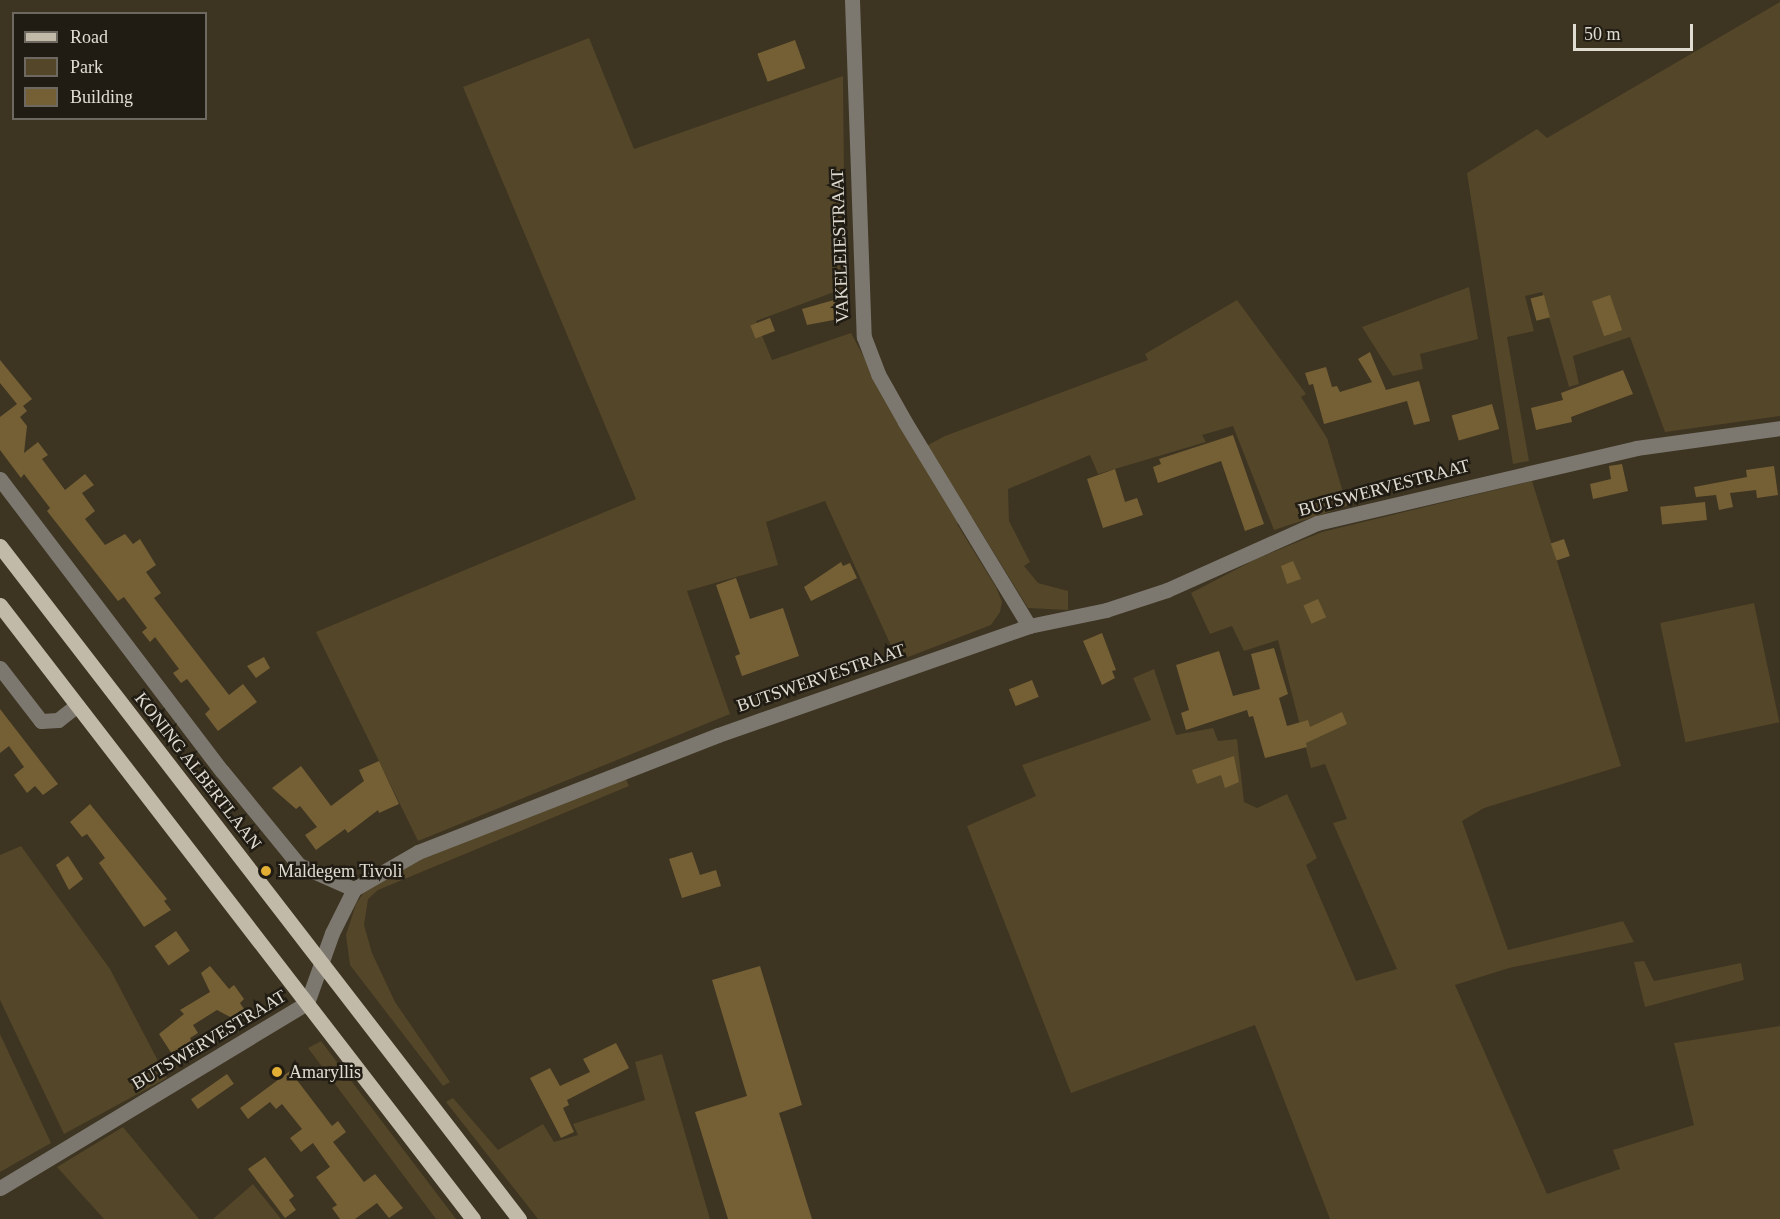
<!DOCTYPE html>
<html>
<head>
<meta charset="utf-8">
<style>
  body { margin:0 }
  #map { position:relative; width:1780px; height:1219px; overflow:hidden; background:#3d3422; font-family:"Times New Roman",serif }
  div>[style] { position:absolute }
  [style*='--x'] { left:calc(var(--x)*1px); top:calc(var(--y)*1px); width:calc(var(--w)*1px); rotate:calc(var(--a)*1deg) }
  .green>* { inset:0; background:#544628; transform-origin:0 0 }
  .building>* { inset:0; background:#756035; transform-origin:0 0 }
  .minor>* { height:15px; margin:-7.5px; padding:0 7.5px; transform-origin:7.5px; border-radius:7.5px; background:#7c786f }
  .major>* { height:15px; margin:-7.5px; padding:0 7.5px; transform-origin:7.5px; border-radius:7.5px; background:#c2baa8 }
  .dots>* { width:16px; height:16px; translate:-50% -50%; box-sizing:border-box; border:3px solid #201c14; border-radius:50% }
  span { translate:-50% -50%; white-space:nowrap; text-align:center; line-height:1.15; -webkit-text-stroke:5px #201c14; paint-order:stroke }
  .street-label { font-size:18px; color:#e1dcd1 }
  .poi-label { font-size:18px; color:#e1dcd1 }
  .left { translate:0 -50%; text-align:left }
  .legend { position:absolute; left:12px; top:12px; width:195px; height:108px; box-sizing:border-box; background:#201c14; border:2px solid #6d6960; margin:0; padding:8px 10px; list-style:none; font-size:18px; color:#e1dcd1 }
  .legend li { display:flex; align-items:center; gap:12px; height:30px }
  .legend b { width:30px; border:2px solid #6d6960 }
  .scale { position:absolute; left:1573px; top:24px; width:120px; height:27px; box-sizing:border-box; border:3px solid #e1dcd1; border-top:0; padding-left:8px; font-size:18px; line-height:21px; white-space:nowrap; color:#e1dcd1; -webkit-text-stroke:4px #201c14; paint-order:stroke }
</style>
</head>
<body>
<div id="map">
  <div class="green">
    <div style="clip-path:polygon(1780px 2px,1780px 416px,1665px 432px,1630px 337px,1573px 356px,1579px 384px,1569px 387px,1542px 292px,1525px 296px,1534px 331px,1507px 337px,1529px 461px,1513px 464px,1467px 173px,1537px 129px,1547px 138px)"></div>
    <div style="clip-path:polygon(589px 38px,634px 149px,843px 76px,845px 288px,756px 321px,772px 360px,851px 333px,915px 452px,945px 436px,1148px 360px,1145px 354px,1237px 300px,1306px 394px,1301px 397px,1327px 438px,1347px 506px,1274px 530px,1233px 426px,1202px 435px,1206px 442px,1098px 474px,1090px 455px,1008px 489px,1009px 521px,1030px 562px,1024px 566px,1038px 583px,1068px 591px,1068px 610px,1028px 608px,972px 517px,957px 524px,996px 587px,1002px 602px,1000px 612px,991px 625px,898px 661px,825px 501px,766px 522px,778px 565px,687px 591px,730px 714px,418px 841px,316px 632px,636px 499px,463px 87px)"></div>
    <div style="clip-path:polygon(1469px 287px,1478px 339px,1420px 354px,1423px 369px,1393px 376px,1362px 327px)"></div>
    <div style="clip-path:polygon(1532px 481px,1621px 766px,1484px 808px,1462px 821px,1508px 950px,1623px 921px,1634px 942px,1509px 968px,1455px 985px,1547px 1194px,1620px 1169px,1613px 1150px,1694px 1125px,1674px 1043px,1780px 1026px,1780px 1219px,1330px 1219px,1255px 1025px,1071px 1093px,967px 826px,1036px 796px,1022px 765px,1151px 720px,1133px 678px,1154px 669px,1176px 735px,1213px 728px,1218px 741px,1237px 739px,1244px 802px,1257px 808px,1287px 794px,1317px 858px,1306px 865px,1356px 981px,1397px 969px,1333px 823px,1347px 819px,1325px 764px,1311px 768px,1278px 640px,1244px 651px,1232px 626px,1210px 634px,1191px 593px,1256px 559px,1322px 532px)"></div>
    <div style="left:1754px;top:603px;width:122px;height:96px;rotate:78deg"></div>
    <div style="clip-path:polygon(626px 779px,629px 786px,378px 890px,368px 899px,364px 925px,372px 953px,395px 1002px,450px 1082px,443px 1086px,350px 965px,346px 935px,356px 904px,364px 892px,421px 859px)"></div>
    <div style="clip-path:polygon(21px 846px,110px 969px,167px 1078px,64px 1134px,0 1000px,0 855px)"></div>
    <div style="clip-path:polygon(1644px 961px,1654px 981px,1741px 963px,1744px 980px,1645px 1007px,1634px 962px)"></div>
    <div style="clip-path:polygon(0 1034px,51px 1143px,0 1172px)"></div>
    <div style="clip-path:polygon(321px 1041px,456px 1219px,436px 1219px,308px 1048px)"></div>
    <div style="clip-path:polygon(662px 1054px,710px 1219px,538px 1219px,446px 1102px,453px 1098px,498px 1150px,543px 1124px,554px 1142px,578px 1135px,573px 1124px,645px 1100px,635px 1062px)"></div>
    <div style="clip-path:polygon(123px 1127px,199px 1219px,104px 1219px,57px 1167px)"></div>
    <div style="clip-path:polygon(253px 1184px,281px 1219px,213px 1219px)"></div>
  </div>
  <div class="building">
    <div style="left:795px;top:40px;width:30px;height:40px;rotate:70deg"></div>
    <div style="left:1544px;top:295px;width:23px;height:14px;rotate:75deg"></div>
    <div style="left:1610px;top:295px;width:37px;height:19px;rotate:71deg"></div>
    <div style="clip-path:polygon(834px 300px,839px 319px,807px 325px,802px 309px)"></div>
    <div style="left:770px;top:318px;width:14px;height:21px;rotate:69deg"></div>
    <div style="clip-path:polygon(1370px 352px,1386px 390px,1419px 381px,1430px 421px,1414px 425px,1407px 401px,1324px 424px,1313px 384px,1309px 385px,1305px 373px,1326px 367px,1332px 387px,1337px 386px,1340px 392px,1372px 382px,1358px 359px)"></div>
    <div style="clip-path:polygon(0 360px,32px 399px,23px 406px,27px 411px,20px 417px,27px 426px,24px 453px,38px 442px,48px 455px,42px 459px,65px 490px,85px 474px,94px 485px,82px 493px,95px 511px,85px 519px,105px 545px,125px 534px,133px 544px,140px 539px,156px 565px,146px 572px,161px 593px,154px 598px,229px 695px,243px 684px,257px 702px,218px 731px,205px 714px,210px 709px,187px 679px,181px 683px,173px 673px,179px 669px,155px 637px,150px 642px,142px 632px,147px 628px,124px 597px,118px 601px,47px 511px,50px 508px,24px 474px,21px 478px,0 450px,0 417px,17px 404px,0 383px)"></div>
    <div style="clip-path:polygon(1623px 370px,1633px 394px,1571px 417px,1572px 422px,1536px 430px,1531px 408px,1563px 400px,1561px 393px)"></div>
    <div style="left:1492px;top:404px;width:26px;height:42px;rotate:74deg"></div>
    <div style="clip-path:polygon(1233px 435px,1264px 524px,1245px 531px,1221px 461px,1158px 483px,1153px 467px,1161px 464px,1159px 459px)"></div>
    <div style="clip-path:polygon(1622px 464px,1628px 491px,1593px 499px,1590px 484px,1611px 479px,1609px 466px)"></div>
    <div style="clip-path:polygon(1774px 466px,1778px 495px,1757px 498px,1756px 490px,1730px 493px,1733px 507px,1719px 510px,1716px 495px,1696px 497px,1694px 487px,1747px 477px,1746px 470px)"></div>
    <div style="clip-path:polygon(1115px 469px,1125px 502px,1137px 498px,1143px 515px,1103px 528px,1087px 479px)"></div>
    <div style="left:1705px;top:502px;width:18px;height:45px;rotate:84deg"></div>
    <div style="left:1564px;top:539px;width:18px;height:14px;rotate:71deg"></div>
    <div style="clip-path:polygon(1293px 561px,1301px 579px,1287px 584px,1281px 566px)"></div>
    <div style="clip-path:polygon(841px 562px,843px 566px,850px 563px,857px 578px,811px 601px,804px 587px)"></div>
    <div style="clip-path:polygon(736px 578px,750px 619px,783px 608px,799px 656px,742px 676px,735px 656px,740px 654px,716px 585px)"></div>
    <div style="left:1318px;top:599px;width:20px;height:16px;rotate:66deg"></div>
    <div style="clip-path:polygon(1102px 633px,1116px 670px,1112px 671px,1115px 678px,1102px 685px,1083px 641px)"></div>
    <div style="clip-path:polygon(1274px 648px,1288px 694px,1279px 698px,1287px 726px,1308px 720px,1310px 727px,1342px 712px,1347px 724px,1306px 743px,1307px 747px,1265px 758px,1253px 716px,1249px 717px,1247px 710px,1186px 730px,1181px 713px,1189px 710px,1176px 665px,1219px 651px,1233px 696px,1260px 689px,1251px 654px)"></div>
    <div style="clip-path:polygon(264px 657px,270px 668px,256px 678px,247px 666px)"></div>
    <div style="left:1032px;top:680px;width:18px;height:25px;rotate:68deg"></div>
    <div style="clip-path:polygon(0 709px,58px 784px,43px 795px,35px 786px,27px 793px,14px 775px,24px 767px,9px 746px,0 753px)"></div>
    <div style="clip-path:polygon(1234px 756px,1239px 782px,1225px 788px,1221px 775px,1197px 784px,1192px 770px)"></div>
    <div style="clip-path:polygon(379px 761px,399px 804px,379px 813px,378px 810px,348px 833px,345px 829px,316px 850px,305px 835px,317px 827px,300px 806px,296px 809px,272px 788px,301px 766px,331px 806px,364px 781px,359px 770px)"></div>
    <div style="clip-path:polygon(90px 804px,167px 899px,164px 901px,171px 910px,144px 927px,99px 863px,105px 858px,87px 834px,82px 837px,70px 822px)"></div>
    <div style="clip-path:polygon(692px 852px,700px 875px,716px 870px,721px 886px,682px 898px,669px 859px)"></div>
    <div style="clip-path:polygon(68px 856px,83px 879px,69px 890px,56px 865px)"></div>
    <div style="left:176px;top:931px;width:24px;height:26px;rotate:55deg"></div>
    <div style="clip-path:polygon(210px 966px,229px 989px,234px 985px,244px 999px,240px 1003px,244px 1009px,232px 1018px,217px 1010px,193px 1025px,198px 1033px,190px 1038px,192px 1042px,172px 1054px,159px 1034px,184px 1014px,180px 1010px,210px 992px,201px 973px)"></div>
    <div style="clip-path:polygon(760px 966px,802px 1105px,779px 1113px,812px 1219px,728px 1219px,695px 1112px,747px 1096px,712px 980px)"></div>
    <div style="clip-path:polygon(616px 1043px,629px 1068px,567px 1100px,569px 1105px,563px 1108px,574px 1132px,561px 1138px,530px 1078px,550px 1068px,560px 1086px,590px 1072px,583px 1059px)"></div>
    <div style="clip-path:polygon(290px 1071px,332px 1126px,338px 1121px,346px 1132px,333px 1142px,364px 1182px,375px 1174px,403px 1208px,389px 1218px,377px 1203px,355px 1219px,340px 1219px,332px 1208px,337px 1205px,316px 1177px,330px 1167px,313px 1143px,301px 1152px,290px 1138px,302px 1129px,282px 1104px,276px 1109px,270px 1102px,248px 1119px,240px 1108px)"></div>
    <div style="left:227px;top:1074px;width:12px;height:44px;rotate:55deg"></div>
    <div style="clip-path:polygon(265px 1157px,294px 1196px,289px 1200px,296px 1210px,285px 1218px,248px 1169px)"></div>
  </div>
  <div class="minor">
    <div style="--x:852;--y:0;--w:337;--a:88"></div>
    <div style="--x:864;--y:337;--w:40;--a:69"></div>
    <div style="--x:878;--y:374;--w:55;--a:60.6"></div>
    <div style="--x:905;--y:422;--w:239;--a:58.7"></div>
    <div style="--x:0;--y:479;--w:367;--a:52.8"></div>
    <div style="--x:222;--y:771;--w:122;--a:50.7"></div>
    <div style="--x:299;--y:865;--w:60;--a:23.6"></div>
    <div style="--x:0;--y:668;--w:67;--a:52.3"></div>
    <div style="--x:41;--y:721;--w:17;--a:-3"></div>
    <div style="--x:58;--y:720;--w:24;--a:-38"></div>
    <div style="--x:0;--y:1188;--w:358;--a:-31.1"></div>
    <div style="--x:307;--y:1003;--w:74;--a:-70.3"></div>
    <div style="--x:332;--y:933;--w:49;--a:-63.4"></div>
    <div style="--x:354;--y:889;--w:74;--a:-30"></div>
    <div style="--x:418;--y:852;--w:322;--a:-21.3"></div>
    <div style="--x:718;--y:735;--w:330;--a:-19.3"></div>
    <div style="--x:1029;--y:626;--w:79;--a:-11.7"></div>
    <div style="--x:1106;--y:610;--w:64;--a:-18.2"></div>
    <div style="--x:1167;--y:590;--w:164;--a:-24.1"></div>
    <div style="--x:1317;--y:523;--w:328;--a:-13.2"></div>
    <div style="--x:1636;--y:448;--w:145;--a:-7.9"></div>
  </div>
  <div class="major">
    <div style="--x:0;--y:546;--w:850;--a:52.36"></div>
    <div style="--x:0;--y:605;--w:775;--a:52.39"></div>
  </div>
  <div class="dots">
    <div style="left:266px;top:871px;background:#e2af34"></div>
    <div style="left:277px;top:1072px;background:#e2af34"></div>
  </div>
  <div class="street-label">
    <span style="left:840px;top:246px;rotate:-92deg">VAKELEIESTRAAT</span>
    <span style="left:1384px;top:488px;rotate:-15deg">BUTSWERVESTRAAT</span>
    <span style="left:821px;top:678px;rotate:-19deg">BUTSWERVESTRAAT</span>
    <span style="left:198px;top:771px;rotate:52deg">KONING ALBERTLAAN</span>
    <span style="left:209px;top:1040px;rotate:-31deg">BUTSWERVESTRAAT</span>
  </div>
  <div class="poi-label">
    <span class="left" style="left:278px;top:871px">Maldegem Tivoli</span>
    <span class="left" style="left:289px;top:1072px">Amaryllis</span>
  </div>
  <ul class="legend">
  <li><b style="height:8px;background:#c2baa8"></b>Road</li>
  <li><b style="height:16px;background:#544628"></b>Park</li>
  <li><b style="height:16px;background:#756035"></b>Building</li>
  </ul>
  <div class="scale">50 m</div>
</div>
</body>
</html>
